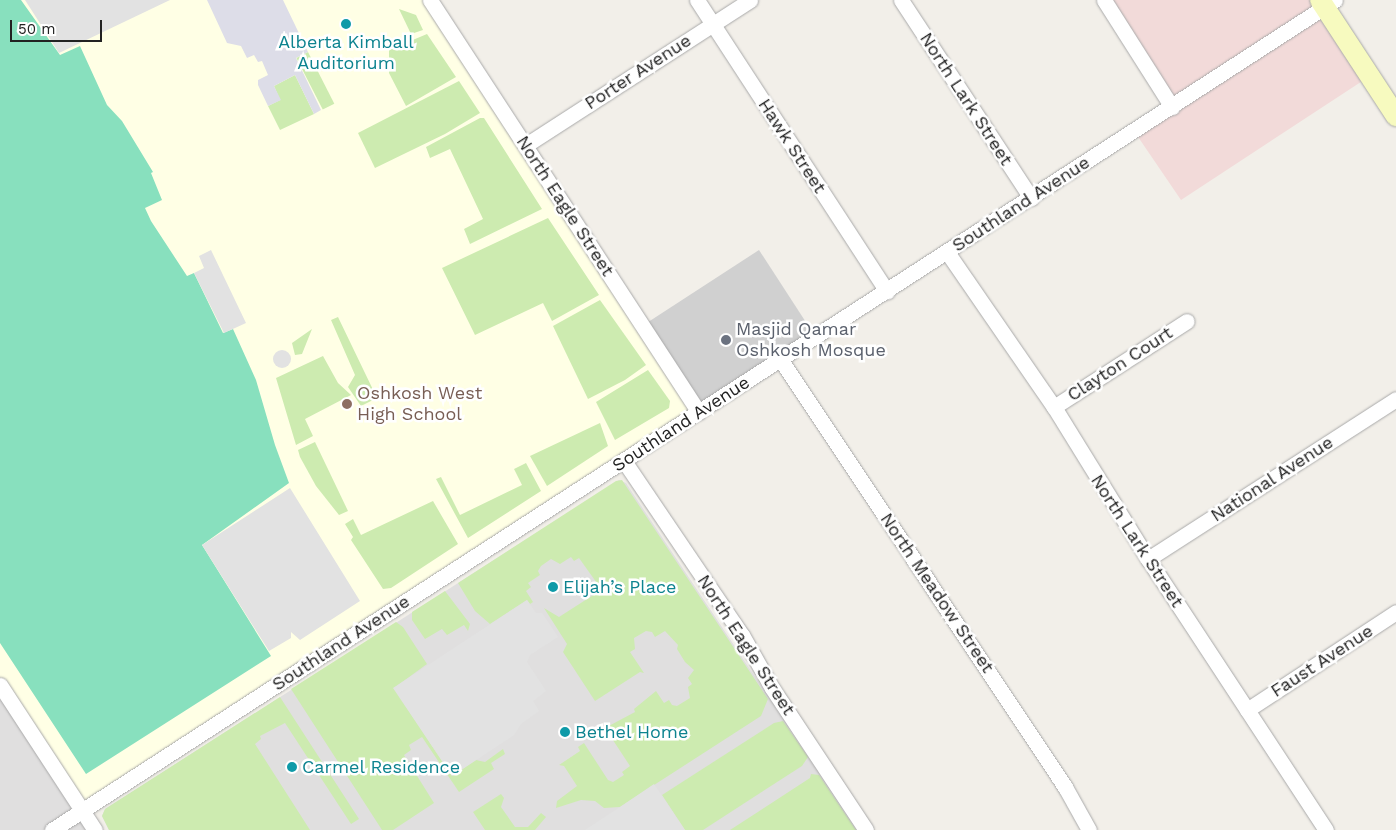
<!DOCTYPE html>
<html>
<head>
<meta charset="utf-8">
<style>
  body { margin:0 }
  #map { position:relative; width:1396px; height:830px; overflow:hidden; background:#f2efe9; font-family:"Work Sans",sans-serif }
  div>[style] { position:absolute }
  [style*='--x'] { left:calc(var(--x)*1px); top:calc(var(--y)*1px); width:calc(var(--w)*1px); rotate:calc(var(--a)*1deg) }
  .residential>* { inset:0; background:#e0dfdf }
  .commercial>* { inset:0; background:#f2dad9 }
  .education>* { inset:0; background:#ffffe5 }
  .religious>* { inset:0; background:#d0d0d0; transform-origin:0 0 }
  .grass>* { inset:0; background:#cdebb0; transform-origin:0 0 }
  .pitch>* { inset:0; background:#88e0be }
  .parking>* { inset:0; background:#e2e2e2 }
  .round { border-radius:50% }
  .plaza>* { inset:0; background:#dddde8 }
  .roads { filter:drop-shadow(0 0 1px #a9a9a9) drop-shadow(0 0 1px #a9a9a9) }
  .street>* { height:15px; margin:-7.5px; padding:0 7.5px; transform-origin:7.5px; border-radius:7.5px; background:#fff }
  .secondary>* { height:20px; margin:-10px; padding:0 10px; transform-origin:10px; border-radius:10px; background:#f7fabf }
  .dots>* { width:14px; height:14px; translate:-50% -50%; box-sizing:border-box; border:2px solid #fff; border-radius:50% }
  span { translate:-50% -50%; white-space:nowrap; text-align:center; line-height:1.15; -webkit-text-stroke:5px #fff; paint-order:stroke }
  .culture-label { font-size:18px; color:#0d838f }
  .left { translate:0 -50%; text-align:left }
  .street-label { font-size:18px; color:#222 }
  .worship-label { font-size:18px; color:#5b616d }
  .education-label { font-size:18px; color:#785e54 }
  .scale { position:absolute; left:10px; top:20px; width:92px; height:22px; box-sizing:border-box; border:2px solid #222; border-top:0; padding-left:6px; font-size:15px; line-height:18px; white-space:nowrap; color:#222; -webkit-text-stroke:4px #fff; paint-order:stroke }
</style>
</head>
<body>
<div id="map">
  <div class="residential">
    <div style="clip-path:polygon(619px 480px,626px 483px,857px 830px,109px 830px,102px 816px,105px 809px)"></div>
    <div style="clip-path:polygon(0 686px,95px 830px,0 830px)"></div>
  </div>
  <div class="commercial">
    <div style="clip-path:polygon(1104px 0,1320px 0,1370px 76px,1181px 200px,1134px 131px,1172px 107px)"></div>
  </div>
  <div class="education">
    <div style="clip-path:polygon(0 0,428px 0,699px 412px,82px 810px,0 686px)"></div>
  </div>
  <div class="religious">
    <div style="left:759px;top:250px;width:105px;height:139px;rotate:57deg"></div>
  </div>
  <div class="grass">
    <div style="clip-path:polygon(399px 9px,416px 15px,423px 30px,411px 34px)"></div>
    <div style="clip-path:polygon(427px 34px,456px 77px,406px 106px,389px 73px,389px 50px)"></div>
    <div style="left:308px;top:52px;width:58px;height:13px;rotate:63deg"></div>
    <div style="clip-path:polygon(295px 75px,314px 114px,280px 130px,268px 106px,280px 100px,274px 86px)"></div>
    <div style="clip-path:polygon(459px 81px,480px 113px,445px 134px,375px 168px,358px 133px)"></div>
    <div style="clip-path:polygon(480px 118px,484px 118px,542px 209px,470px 244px,464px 229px,483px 219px,450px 149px,430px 158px,426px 147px)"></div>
    <div style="clip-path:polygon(548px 218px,599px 295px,552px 321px,543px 303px,475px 335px,442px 268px)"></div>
    <div style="clip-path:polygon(600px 300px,646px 365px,625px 380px,588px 399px,553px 326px)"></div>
    <div style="clip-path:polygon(338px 317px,377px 398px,361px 406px,348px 387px,355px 375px,331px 320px)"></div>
    <div style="clip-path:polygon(312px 329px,302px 354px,295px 355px,292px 343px)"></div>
    <div style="clip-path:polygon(323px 356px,338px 383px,351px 395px,305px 419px,313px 436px,296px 445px,276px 378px)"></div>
    <div style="clip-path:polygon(648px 370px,670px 401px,669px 408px,615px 440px,596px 402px)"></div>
    <div style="clip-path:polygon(600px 423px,608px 446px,547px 486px,530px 456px)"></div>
    <div style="clip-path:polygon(315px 442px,348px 511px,339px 515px,316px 486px,300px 457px,298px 450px)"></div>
    <div style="clip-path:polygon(526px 463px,541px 491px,468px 538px,436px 479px,441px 477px,460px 515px,522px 485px,514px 469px)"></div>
    <div style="clip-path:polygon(622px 480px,768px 699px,761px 716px,620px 807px,604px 808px,595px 801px,581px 800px,556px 808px,557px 801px,577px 786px,564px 766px,559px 765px,580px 751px,578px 747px,584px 743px,608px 780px,613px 782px,624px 775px,622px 772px,630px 766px,605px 728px,635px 712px,634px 709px,656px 691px,664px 703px,669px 700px,672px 705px,677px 706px,690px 698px,688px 687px,692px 684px,688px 678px,694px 670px,685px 662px,677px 649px,678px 645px,665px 631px,655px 637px,652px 632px,646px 631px,634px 638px,635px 649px,630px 652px,644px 673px,640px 672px,595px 701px,563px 652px,567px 644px,544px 608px,559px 617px,598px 592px,599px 586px,579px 558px,574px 561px,571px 557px,560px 564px,551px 559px,541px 566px,538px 571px,540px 575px,528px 583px,531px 587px,526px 591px,533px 602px,530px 604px,527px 600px,490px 624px,475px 611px,458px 583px,616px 481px)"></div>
    <div style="clip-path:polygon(433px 501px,458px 544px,391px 588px,383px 589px,351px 540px,353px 537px,345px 524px,353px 519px,361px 535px)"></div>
    <div style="clip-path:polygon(445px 591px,470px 624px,468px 631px,464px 625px,447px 635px,442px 629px,425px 639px,412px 620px,412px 612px)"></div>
    <div style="clip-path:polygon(396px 622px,403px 627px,427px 664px,394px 688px,452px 776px,476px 760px,485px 762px,503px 749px,505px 754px,491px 763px,494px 769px,459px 792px,422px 737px,409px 745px,411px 750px,404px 755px,434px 803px,393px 830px,382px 830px,291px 689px)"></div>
    <div style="clip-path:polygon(280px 697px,359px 819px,351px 824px,285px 723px,260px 736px,261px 739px,255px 744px,310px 830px,109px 830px,102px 816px,105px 809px)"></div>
    <div style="clip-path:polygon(783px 721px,808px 757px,802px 766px,703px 830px,685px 830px,662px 795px,774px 723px)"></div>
    <div style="clip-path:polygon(811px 774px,819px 775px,856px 830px,730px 830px,810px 778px)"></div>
    <div style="clip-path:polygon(501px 794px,504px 798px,501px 807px,515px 827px,528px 827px,541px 813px,546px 817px,535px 830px,485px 830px,473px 812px)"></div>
  </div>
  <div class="pitch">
    <div style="clip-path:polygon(0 0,21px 0,60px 55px,80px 46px,107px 105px,122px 121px,153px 172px,151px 173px,162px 200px,145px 208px,151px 221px,187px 276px,194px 273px,223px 333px,233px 329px,256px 380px,275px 445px,289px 483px,202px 545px,271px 656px,86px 774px,0 643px)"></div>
  </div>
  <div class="parking">
    <div style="clip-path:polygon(25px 0,170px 0,59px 53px)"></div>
    <div style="clip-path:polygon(211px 250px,246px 323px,224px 333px,194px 273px,204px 268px,199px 256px)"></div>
    <div class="round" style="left:273px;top:350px;width:18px;height:18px"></div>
    <div style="clip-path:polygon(290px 488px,360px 601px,300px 640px,291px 632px,291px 638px,269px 651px,202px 545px)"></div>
    <div style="clip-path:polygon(527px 600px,536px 613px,542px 613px,558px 637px,530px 655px,527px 662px,546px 691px,533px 701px,539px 711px,521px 724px,514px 735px,452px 776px,393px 688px)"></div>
    <div style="clip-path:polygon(654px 784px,685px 830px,585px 830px,620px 807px)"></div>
  </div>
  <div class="plaza">
    <div style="clip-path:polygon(207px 0,283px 0,308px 52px,296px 58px,321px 110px,314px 114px,295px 75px,274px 86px,281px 100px,268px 106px,258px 85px,258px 80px,268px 75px,262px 61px,258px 62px,254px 55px,247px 58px,241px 46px,227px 43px)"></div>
  </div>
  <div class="roads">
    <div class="street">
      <div style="--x:430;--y:0;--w:492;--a:56.9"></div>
      <div style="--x:697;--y:0;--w:348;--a:56.9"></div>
      <div style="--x:901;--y:0;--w:237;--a:56.7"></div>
      <div style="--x:1104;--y:0;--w:127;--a:57.6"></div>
      <div style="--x:526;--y:145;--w:267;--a:-32.9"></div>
      <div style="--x:947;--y:252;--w:188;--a:55.4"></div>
      <div style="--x:1054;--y:407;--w:179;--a:58.3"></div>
      <div style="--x:1148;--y:559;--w:324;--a:56.7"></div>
      <div style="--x:781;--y:360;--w:513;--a:56.37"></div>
      <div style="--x:1065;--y:787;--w:49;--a:60.8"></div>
      <div style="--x:1054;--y:407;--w:158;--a:-32.9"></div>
      <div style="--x:624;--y:461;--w:210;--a:55.9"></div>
      <div style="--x:742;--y:635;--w:61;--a:60.5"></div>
      <div style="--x:772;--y:688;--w:170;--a:56.5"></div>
      <div style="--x:1148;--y:559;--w:295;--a:-32.8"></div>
      <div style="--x:0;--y:685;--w:173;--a:56.8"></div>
      <div style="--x:1247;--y:710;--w:178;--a:-33.3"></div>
      <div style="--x:52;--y:830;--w:1528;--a:-32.9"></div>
    </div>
    <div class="secondary">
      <div style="--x:1320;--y:0;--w:139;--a:56.8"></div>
    </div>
  </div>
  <div class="dots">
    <div style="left:346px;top:24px;background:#0f9aa8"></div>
    <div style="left:726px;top:340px;background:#6b7280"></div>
    <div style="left:347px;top:404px;background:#8d6e63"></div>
    <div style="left:553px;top:587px;background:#0f9aa8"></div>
    <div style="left:565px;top:732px;background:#0f9aa8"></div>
    <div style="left:292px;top:767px;background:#0f9aa8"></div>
  </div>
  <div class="culture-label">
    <span style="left:346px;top:53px">Alberta Kimball<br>Auditorium</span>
    <span class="left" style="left:563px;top:587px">Elijah’s Place</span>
    <span class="left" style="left:575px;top:732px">Bethel Home</span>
    <span class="left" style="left:302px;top:767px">Carmel Residence</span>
  </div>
  <div class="street-label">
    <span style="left:638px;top:72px;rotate:-33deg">Porter Avenue</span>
    <span style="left:966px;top:99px;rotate:57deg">North Lark Street</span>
    <span style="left:792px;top:146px;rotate:57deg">Hawk Street</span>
    <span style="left:1021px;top:204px;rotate:-33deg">Southland Avenue</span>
    <span style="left:565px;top:206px;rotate:57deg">North Eagle Street</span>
    <span style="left:1120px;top:364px;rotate:-33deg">Clayton Court</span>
    <span style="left:681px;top:424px;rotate:-33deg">Southland Avenue</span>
    <span style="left:1272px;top:479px;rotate:-33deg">National Avenue</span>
    <span style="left:1137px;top:541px;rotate:57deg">North Lark Street</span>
    <span style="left:937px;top:593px;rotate:56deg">North Meadow Street</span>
    <span style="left:341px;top:643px;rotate:-33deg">Southland Avenue</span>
    <span style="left:746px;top:645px;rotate:57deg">North Eagle Street</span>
    <span style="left:1322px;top:661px;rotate:-33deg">Faust Avenue</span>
  </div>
  <div class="worship-label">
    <span class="left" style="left:736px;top:340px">Masjid Qamar<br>Oshkosh Mosque</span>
  </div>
  <div class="education-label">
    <span class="left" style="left:357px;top:404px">Oshkosh West<br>High School</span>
  </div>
  <div class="scale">50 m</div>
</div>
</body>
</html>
